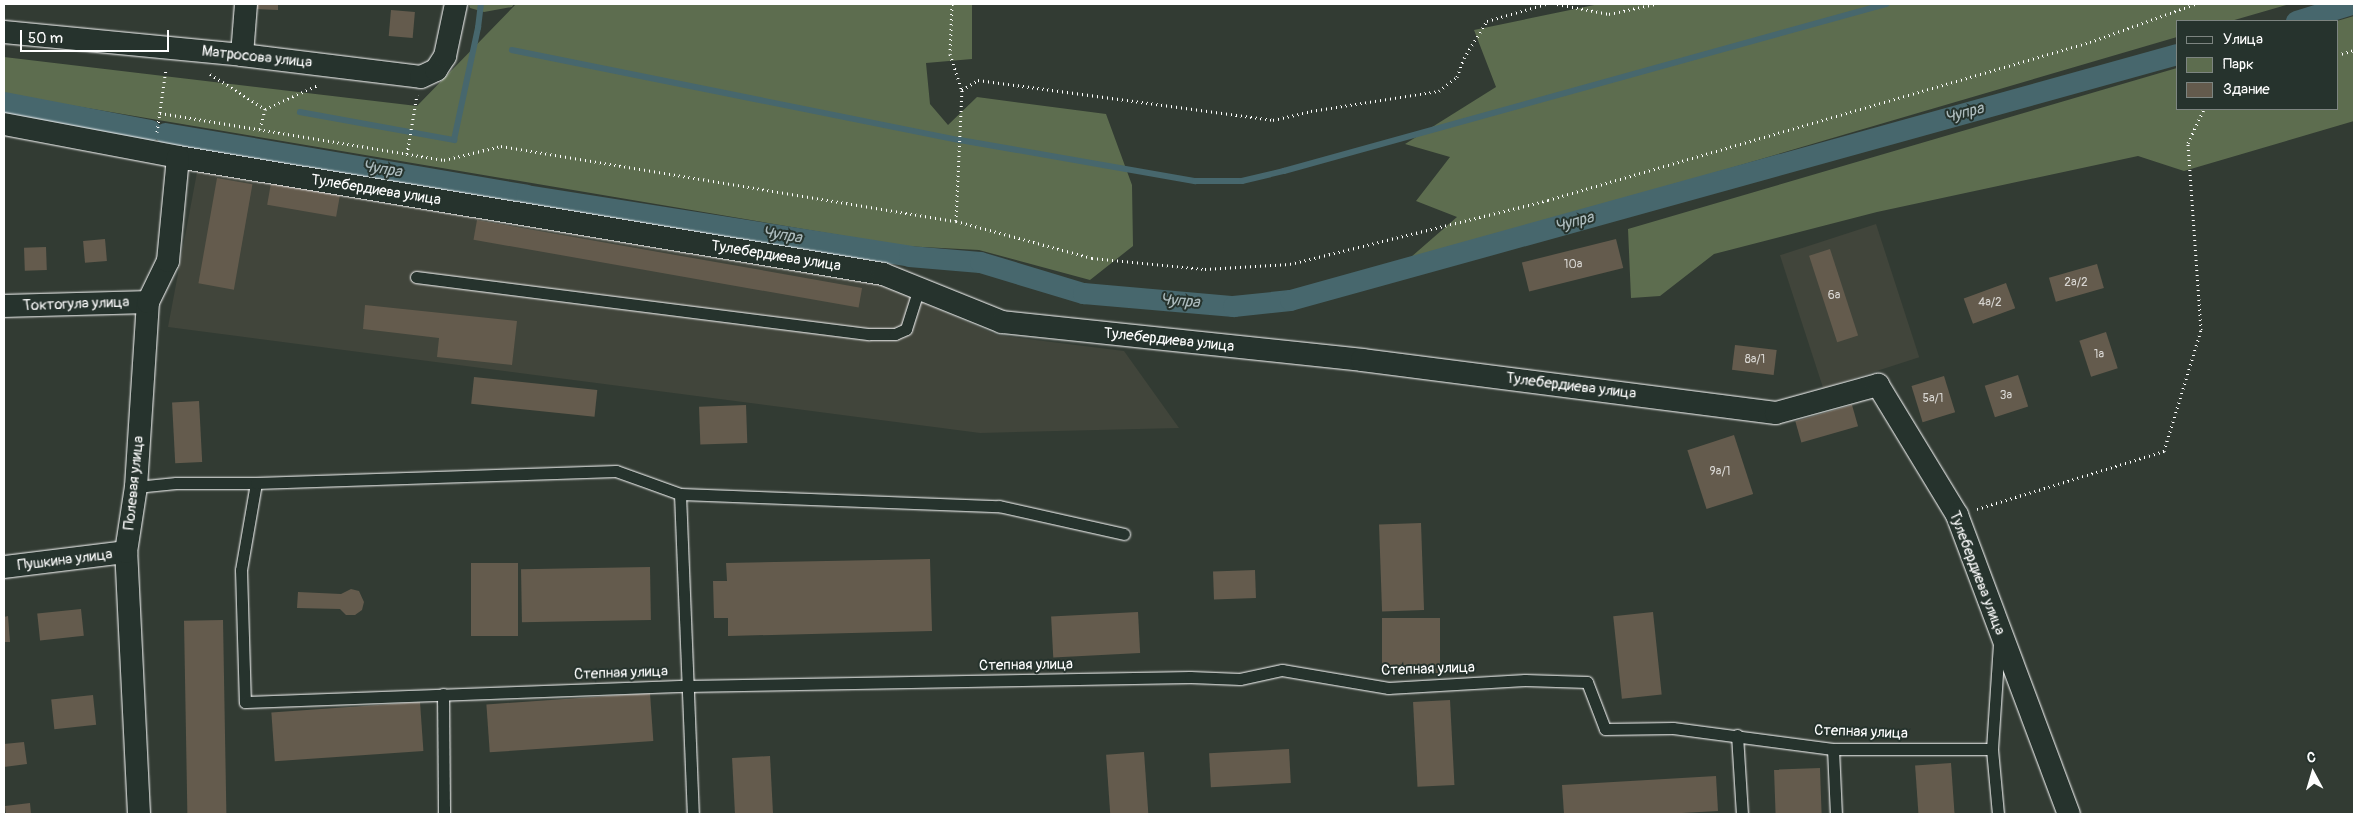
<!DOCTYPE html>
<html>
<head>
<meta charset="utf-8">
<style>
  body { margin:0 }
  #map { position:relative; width:2358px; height:818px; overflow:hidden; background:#323b33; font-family:Pangolin,sans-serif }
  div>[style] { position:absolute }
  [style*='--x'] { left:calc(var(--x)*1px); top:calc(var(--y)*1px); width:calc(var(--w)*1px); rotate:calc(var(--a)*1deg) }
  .built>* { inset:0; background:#41453b; transform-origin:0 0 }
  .green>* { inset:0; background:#5d6d4f }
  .stream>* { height:5.5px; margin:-2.75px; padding:0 2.75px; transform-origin:2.75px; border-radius:2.75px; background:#47676d }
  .canal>* { height:21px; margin:-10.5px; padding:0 10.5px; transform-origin:10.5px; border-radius:10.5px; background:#47676d }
  .building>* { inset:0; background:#645b4d; transform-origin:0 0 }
  .path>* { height:3px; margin-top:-1.5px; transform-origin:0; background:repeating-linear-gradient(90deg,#fff 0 1px,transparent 0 5px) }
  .roads { filter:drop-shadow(0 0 1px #fff) drop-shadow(0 0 1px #fff) }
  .service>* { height:11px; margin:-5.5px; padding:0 5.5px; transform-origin:5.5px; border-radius:5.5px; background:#26332d }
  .minor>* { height:22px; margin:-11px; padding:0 11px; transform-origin:11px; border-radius:11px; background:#26332d }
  span { translate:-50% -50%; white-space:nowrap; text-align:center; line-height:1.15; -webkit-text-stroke:4px #26332d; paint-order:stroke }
  .number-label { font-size:12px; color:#d8d6d2 }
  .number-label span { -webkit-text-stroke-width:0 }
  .street-label { font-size:15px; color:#fff }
  .water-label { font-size:16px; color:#acbbbd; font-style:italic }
  .frame { position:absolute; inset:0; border:5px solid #fff; pointer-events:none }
  .legend { position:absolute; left:2176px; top:20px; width:162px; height:90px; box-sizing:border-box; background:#26332d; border:1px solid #7d8581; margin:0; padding:6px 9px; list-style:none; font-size:15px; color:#fff }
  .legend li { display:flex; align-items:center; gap:10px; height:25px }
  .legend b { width:25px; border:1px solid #7d8581 }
  .north { position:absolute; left:2288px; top:748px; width:50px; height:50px; -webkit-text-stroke:4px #26332d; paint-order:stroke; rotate:354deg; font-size:14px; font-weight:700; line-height:20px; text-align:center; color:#fff }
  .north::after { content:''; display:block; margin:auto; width:18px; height:22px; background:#fff; clip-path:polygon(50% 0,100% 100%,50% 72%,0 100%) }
  .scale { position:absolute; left:20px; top:30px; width:149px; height:22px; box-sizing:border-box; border:2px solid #fff; border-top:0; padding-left:6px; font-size:15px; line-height:18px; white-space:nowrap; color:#fff; -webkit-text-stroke:4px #26332d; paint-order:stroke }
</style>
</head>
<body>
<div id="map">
  <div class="built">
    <div style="clip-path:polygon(198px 167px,883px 285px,997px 335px,1124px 351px,1179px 428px,980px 433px,168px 327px)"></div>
    <div style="left:1876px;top:224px;width:140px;height:101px;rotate:72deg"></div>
  </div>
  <div class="green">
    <div style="clip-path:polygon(469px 4px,514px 4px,512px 7px,484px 12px,470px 8px)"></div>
    <div style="clip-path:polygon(516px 4px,972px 4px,972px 59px,926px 63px,930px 104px,948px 125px,977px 97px,1106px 114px,1132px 185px,1133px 246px,1090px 280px,979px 250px,904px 246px,4px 94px,4px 57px,417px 106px)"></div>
    <div style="clip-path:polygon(1599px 4px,2290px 4px,2231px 21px,2177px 21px,2177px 37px,1403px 264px,1457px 217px,1416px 201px,1450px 157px,1405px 144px,1496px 87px,1474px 30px)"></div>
    <div style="clip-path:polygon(2354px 16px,2354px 121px,2184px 171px,2138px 156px,1877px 212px,1714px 254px,1660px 296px,1631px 298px,1628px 229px,2177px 68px,2177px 109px,2337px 109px,2337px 21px)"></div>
  </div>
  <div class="stream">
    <div style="--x:512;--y:50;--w:457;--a:11.4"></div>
    <div style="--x:960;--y:140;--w:239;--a:9.9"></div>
    <div style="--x:1195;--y:181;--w:47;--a:0"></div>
    <div style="--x:1242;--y:181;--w:43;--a:-13.4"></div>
    <div style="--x:1284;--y:171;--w:625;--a:-15.5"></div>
    <div style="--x:300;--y:112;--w:157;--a:10.3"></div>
    <div style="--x:454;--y:140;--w:115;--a:-77.9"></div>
    <div style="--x:478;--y:28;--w:24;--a:-83"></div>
  </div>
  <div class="canal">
    <div style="--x:2296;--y:21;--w:58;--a:-17.2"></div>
    <div style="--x:4;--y:102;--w:149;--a:10.9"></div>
    <div style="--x:165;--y:133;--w:366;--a:9.7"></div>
    <div style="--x:526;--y:195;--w:388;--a:9"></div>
    <div style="--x:909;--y:256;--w:71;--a:4.8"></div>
    <div style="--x:980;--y:262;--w:108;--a:16.8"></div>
    <div style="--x:1083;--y:293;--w:151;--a:5"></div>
    <div style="--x:1233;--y:306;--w:57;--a:-6"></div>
    <div style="--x:1290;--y:300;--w:920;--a:-15.5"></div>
  </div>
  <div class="building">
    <div style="clip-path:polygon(254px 4px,278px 4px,278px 10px,254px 9px)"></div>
    <div style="left:391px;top:10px;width:24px;height:26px;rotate:5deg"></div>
    <div style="left:217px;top:178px;width:36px;height:107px;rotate:10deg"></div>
    <div style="left:271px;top:183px;width:70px;height:22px;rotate:10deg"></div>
    <div style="left:477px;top:220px;width:391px;height:20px;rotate:10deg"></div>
    <div style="left:105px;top:239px;width:22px;height:22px;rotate:85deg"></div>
    <div style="left:1616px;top:239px;width:30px;height:97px;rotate:76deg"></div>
    <div style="left:46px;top:247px;width:23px;height:22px;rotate:88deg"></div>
    <div style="left:1830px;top:249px;width:91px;height:22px;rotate:72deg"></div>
    <div style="left:2097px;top:264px;width:25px;height:50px;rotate:74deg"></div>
    <div style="left:2006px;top:283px;width:27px;height:45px;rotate:70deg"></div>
    <div style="clip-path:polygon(365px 305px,517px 321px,512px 365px,437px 357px,439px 338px,363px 329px)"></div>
    <div style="left:2106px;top:332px;width:38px;height:28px;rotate:72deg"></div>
    <div style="left:1735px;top:345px;width:42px;height:25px;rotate:7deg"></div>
    <div style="left:2018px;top:375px;width:33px;height:35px;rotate:72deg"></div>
    <div style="left:1944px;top:376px;width:38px;height:34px;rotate:73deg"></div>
    <div style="left:474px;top:377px;width:124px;height:27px;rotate:6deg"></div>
    <div style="left:199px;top:401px;width:61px;height:27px;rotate:87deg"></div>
    <div style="left:746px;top:405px;width:38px;height:47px;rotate:88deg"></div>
    <div style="left:1852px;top:405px;width:22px;height:59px;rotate:74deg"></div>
    <div style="left:1734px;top:435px;width:62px;height:49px;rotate:72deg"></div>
    <div style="left:1421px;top:523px;width:87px;height:42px;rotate:88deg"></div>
    <div style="clip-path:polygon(930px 559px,932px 631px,728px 636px,728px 618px,714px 618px,713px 581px,727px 581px,726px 563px)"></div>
    <div style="left:471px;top:563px;width:47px;height:73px"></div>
    <div style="left:650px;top:567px;width:53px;height:129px;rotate:89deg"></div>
    <div style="left:1255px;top:570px;width:28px;height:42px;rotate:88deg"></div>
    <div style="clip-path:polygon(351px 589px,359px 591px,364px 602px,362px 610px,355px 615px,346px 615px,340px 609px,297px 608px,298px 592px,341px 594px)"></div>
    <div style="left:81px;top:609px;width:27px;height:44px;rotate:84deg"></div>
    <div style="left:1138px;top:612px;width:41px;height:87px;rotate:87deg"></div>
    <div style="left:1653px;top:612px;width:83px;height:40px;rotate:84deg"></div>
    <div style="clip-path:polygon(8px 616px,10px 642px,4px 642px,4px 617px)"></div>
    <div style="left:1382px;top:618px;width:58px;height:55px"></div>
    <div style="left:223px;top:620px;width:194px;height:39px;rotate:89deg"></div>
    <div style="left:650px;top:693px;width:48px;height:164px;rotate:86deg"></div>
    <div style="left:93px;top:695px;width:30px;height:42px;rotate:84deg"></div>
    <div style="left:1450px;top:700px;width:85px;height:37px;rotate:87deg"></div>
    <div style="left:420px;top:702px;width:49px;height:149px;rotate:86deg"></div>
    <div style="clip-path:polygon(24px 742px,27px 764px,4px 767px,4px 744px)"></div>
    <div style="left:1289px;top:749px;width:34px;height:80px;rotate:87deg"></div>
    <div style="left:1144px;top:752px;width:62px;height:38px;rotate:86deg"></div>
    <div style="left:770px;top:756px;width:58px;height:38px;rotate:87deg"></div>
    <div style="left:1951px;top:763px;width:51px;height:36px;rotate:86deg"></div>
    <div style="left:1820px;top:768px;width:46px;height:46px;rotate:88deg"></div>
    <div style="clip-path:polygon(1716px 776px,1718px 811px,1664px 814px,1564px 814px,1562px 785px)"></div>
    <div style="clip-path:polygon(30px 803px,31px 814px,6px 814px,5px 806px)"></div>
  </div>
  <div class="path">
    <div style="--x:952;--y:4;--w:50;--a:92.3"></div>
    <div style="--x:950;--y:54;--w:38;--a:72"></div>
    <div style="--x:962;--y:90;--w:19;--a:-32"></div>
    <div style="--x:978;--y:80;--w:298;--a:7.7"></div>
    <div style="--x:1273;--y:120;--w:39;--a:-13"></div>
    <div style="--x:1311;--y:111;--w:130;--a:-8.9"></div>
    <div style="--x:1439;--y:91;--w:23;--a:-38"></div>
    <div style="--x:1457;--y:77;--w:20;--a:-70"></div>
    <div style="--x:1464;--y:58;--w:44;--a:-58.1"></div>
    <div style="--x:1487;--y:21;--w:61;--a:-16.1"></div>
    <div style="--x:1557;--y:4;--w:53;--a:10.9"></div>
    <div style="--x:1609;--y:14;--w:47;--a:-12.3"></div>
    <div style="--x:2337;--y:55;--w:18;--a:-16"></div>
    <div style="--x:210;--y:74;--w:65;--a:32.5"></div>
    <div style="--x:160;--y:113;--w:288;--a:9.4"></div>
    <div style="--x:444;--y:160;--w:59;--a:-13.8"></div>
    <div style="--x:501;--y:146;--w:461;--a:9.4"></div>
    <div style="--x:956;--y:221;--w:141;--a:15.2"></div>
    <div style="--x:1092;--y:258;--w:114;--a:5.6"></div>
    <div style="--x:1205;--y:269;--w:85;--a:-3.4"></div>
    <div style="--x:1290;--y:264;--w:266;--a:-13.9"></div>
    <div style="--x:1548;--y:200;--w:565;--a:-16.25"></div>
    <div style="--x:2090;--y:42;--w:112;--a:-19.9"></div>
    <div style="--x:260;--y:129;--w:21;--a:-76"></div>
    <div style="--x:265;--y:109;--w:58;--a:-24.4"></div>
    <div style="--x:157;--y:132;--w:64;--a:-81.9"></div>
    <div style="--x:407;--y:154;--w:60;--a:-80.4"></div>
    <div style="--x:956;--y:221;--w:131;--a:-87.4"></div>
    <div style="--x:1977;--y:509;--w:196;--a:-17.2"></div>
    <div style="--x:2164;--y:451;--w:127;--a:-73"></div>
    <div style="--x:2201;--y:330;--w:187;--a:-94"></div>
    <div style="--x:2188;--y:143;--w:38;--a:-65"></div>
  </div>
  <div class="roads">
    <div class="service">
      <div style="--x:416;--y:277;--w:457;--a:7.2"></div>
      <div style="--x:869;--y:334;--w:26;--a:0"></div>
      <div style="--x:895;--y:334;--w:12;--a:-24"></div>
      <div style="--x:906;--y:329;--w:43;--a:-72.4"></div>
      <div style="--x:256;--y:483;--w:88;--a:99.8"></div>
      <div style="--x:241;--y:570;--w:132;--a:88.3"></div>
      <div style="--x:245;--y:702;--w:442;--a:-2.1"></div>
      <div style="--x:687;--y:686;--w:503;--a:-1.03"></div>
      <div style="--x:1190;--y:677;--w:50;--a:2.3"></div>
      <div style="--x:1240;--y:679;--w:43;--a:-12.1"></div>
      <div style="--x:1282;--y:670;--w:108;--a:9.6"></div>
      <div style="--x:1388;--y:688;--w:137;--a:-3.3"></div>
      <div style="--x:1525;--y:680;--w:62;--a:1.8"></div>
      <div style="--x:1587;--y:682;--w:50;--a:69"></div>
      <div style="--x:1605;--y:729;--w:68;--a:-0.8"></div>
      <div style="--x:1673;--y:728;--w:161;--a:7.5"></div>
      <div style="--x:1833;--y:749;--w:159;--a:0"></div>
      <div style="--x:136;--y:487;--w:40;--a:-5.7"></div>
      <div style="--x:176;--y:483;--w:80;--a:0"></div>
      <div style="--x:256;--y:483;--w:360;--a:-1.9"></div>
      <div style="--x:616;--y:471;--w:68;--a:19.8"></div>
      <div style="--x:680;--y:494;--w:320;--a:87.7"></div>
      <div style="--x:680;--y:494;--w:319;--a:2.2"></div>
      <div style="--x:999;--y:506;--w:128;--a:12.6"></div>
      <div style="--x:443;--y:694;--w:120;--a:89.5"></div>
      <div style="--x:1737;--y:735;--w:79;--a:86.4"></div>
      <div style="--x:1833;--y:749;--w:65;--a:87.4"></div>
      <div style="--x:1998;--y:814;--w:65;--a:-95.3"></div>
      <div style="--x:1992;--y:749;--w:105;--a:-86.2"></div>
    </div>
    <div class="minor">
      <div style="--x:4;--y:32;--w:239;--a:5.5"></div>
      <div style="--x:242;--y:55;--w:180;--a:7"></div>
      <div style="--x:421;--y:77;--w:17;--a:-25"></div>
      <div style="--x:436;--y:70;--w:17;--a:-57"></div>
      <div style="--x:445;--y:56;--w:53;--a:-78.1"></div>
      <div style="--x:242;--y:55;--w:51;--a:-85.5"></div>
      <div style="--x:4;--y:124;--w:177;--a:10.7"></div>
      <div style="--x:178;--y:157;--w:715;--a:9.42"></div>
      <div style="--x:883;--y:274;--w:128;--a:22"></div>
      <div style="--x:1002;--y:322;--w:362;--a:6"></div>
      <div style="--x:1362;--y:360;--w:417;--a:7.3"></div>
      <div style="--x:1776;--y:413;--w:106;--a:-15.4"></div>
      <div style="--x:1878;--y:385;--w:152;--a:58.7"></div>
      <div style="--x:1957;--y:515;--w:319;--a:69.5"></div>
      <div style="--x:4;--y:306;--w:144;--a:-1.6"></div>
      <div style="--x:4;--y:567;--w:123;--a:-7"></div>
      <div style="--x:139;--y:814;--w:262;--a:-92.8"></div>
      <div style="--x:126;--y:552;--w:66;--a:-81.3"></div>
      <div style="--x:136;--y:487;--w:185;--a:-86.3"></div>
      <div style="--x:148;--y:302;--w:46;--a:-64"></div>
      <div style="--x:168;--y:261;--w:104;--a:-84.5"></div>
    </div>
  </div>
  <div class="number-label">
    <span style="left:1573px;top:265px">10а</span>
    <span style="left:2076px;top:283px">2а/2</span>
    <span style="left:1834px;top:296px">6а</span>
    <span style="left:1990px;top:303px">4а/2</span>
    <span style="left:2099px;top:355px">1а</span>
    <span style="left:1755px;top:360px">8а/1</span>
    <span style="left:2006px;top:396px">3а</span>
    <span style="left:1933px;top:399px">5а/1</span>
    <span style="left:1720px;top:472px">9а/1</span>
  </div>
  <div class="street-label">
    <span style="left:257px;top:57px;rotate:6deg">Матросова улица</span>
    <span style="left:376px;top:190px;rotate:9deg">Тулебердиева улица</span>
    <span style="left:776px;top:256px;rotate:9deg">Тулебердиева улица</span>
    <span style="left:76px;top:304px;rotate:-2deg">Токтогула улица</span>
    <span style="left:1169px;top:340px;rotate:6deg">Тулебердиева улица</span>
    <span style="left:1571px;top:386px;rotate:7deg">Тулебердиева улица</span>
    <span style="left:134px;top:483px;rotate:-84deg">Полевая улица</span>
    <span style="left:65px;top:560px;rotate:-7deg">Пушкина улица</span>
    <span style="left:1977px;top:573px;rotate:69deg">Тулебердиева улица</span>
    <span style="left:1026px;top:665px;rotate:-1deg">Степная улица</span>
    <span style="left:1428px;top:669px;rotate:-2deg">Степная улица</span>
    <span style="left:621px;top:673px;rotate:-2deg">Степная улица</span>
    <span style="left:1861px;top:732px;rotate:2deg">Степная улица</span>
  </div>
  <div class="water-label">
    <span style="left:1964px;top:113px;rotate:-15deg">Чупра</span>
    <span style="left:382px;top:169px;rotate:9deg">Чупра</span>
    <span style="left:1574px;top:222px;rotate:-15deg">Чупра</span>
    <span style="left:782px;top:235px;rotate:9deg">Чупра</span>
    <span style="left:1180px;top:301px;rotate:5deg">Чупра</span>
  </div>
  <div class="frame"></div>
  <ul class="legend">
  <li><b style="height:6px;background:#26332d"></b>Улица</li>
  <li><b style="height:14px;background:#5d6d4f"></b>Парк</li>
  <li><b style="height:14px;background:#645b4d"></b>Здание</li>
  </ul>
  <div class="north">С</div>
  <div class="scale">50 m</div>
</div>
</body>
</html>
